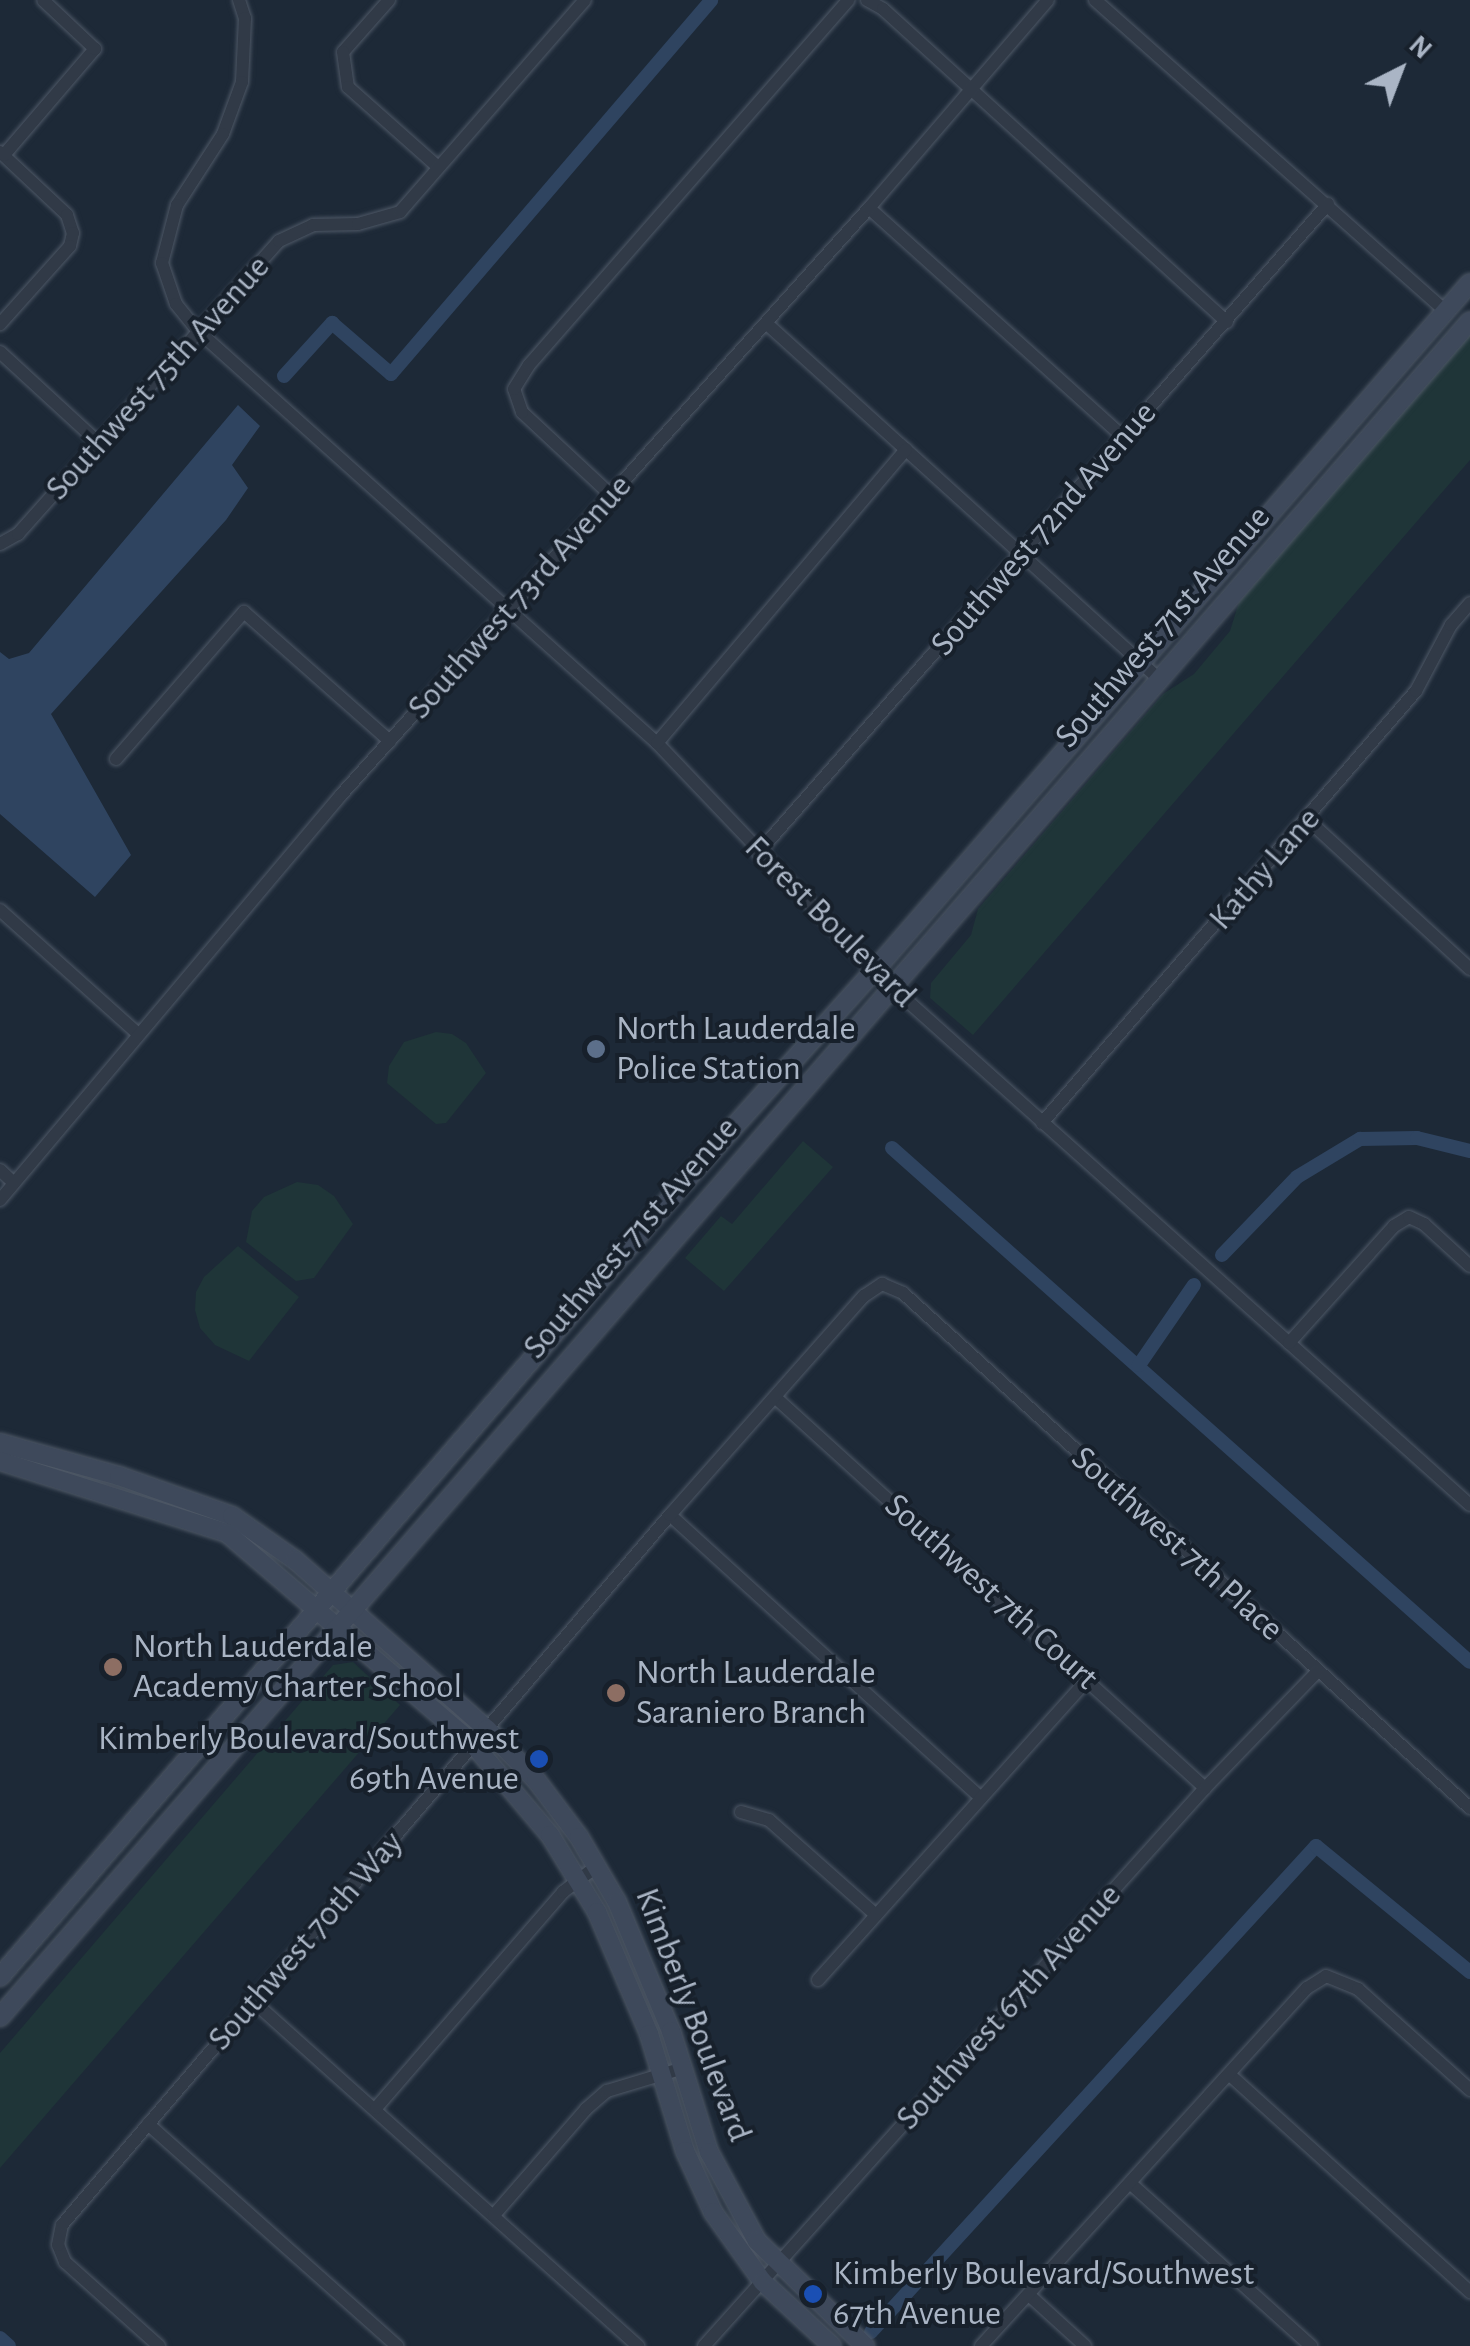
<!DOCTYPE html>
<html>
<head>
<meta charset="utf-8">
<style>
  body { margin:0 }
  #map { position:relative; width:1470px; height:2346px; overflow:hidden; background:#1d2937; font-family:"Alegreya Sans",sans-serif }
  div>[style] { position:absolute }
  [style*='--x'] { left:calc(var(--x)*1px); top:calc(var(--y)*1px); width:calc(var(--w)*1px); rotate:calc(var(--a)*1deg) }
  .green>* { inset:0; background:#1f3538 }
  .water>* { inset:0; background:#2f4460 }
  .canal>* { height:14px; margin:-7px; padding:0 7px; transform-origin:7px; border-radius:7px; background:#2f4460 }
  .roads { filter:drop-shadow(0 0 2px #4e5866) drop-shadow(0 0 2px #4e5866) }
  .street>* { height:12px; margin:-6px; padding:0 6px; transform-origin:6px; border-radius:6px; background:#313a47 }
  .secondary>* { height:18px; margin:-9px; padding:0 9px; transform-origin:9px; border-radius:9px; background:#3e495b }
  .dots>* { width:28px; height:28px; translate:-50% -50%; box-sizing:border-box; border:5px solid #17202b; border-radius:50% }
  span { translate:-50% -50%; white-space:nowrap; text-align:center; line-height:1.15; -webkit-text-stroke:8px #17202b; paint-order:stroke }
  .street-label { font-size:35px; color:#aab5c5 }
  .poi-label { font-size:35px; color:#aab5c5 }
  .left { translate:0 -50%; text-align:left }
  .right { translate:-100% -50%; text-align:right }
  .north { position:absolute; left:1350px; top:20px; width:100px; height:100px; -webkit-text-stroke:8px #17202b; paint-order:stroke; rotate:42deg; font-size:28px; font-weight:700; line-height:40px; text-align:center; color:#aab5c5 }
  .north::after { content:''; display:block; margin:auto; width:35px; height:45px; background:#aab5c5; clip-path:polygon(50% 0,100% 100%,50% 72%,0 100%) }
</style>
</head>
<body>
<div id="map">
  <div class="green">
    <div style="clip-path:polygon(1470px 332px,1470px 460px,973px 1035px,930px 998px,931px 983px,971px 935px,978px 909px,1163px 694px,1194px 674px,1230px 631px,1239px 602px)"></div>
    <div style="clip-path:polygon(436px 1032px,452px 1034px,466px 1043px,486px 1073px,446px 1123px,436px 1124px,387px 1083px,389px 1066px,404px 1042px)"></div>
    <div style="clip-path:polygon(803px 1141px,833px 1167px,724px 1291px,685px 1258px,721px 1216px,732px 1224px)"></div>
    <div style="clip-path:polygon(297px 1182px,318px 1185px,334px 1196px,353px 1224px,314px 1278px,296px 1281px,246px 1242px,252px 1211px,264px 1197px)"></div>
    <div style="clip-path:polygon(238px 1246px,299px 1297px,249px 1361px,215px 1345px,200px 1328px,195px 1310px,196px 1292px,204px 1277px)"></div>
    <div style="clip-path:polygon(353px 1662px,400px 1705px,0 2168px,0 2053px,333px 1665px)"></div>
  </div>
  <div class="water">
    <div style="clip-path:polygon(238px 405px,260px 426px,232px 465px,248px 488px,226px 520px,51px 714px,131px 855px,95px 897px,0 814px,0 652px,9px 659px,29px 653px)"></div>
  </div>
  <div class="canal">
    <div style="--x:284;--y:376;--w:72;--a:-47.8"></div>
    <div style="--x:332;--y:323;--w:78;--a:40.8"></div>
    <div style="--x:391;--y:374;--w:492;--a:-49.4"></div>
    <div style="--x:892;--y:1148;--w:773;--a:41.65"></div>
    <div style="--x:1222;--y:1255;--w:108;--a:-46.1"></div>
    <div style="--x:1297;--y:1177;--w:74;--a:-31.1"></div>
    <div style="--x:1360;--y:1139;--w:57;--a:-1"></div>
    <div style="--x:1417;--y:1138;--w:55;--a:13.8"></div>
    <div style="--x:1139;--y:1365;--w:97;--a:-55.5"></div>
    <div style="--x:871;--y:2332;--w:659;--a:-47.52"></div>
    <div style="--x:1316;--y:1846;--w:199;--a:39.3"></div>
    <div style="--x:0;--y:2338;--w:12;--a:42"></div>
  </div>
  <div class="roads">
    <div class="street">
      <div style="--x:239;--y:0;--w:19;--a:72"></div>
      <div style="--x:245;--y:18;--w:64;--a:92.7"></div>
      <div style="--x:242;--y:82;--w:55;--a:110.1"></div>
      <div style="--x:223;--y:134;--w:85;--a:122.9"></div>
      <div style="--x:177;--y:205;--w:60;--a:104.5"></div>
      <div style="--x:162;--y:263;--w:43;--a:71.1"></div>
      <div style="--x:176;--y:304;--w:35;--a:51"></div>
      <div style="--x:198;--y:331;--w:617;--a:41.91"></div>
      <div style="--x:657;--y:743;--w:315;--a:46.4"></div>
      <div style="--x:874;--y:971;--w:800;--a:41.86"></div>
      <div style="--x:389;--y:0;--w:69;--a:131.5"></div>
      <div style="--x:343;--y:52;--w:35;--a:82"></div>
      <div style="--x:348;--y:87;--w:120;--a:41.6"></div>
      <div style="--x:867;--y:0;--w:18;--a:29"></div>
      <div style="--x:883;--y:9;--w:465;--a:42.3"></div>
      <div style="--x:1095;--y:0;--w:470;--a:41.6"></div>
      <div style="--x:0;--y:152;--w:92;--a:43.2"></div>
      <div style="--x:67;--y:215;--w:19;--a:72"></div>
      <div style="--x:73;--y:233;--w:13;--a:103"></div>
      <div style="--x:70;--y:246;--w:105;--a:131.9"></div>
      <div style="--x:4;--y:155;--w:140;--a:-49.4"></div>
      <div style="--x:95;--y:49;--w:71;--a:-136.7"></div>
      <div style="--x:869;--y:208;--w:343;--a:42"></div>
      <div style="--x:766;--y:323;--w:530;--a:42.17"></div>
      <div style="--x:0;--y:352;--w:136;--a:42.6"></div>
      <div style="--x:612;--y:496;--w:123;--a:-137"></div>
      <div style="--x:522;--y:412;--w:24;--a:-109"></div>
      <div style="--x:514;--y:389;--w:28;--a:-58"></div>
      <div style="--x:529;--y:365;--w:485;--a:-48.8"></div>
      <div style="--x:0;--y:544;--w:21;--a:-29"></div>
      <div style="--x:18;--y:534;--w:392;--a:-48.3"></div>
      <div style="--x:279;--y:241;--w:38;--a:-25"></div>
      <div style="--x:313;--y:225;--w:45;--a:-1.3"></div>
      <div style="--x:358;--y:224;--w:44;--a:-15.9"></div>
      <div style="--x:400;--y:212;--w:281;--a:-48.9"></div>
      <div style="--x:657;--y:743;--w:385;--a:-49.7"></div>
      <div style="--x:116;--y:759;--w:195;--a:-49"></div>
      <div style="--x:244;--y:612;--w:195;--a:41.5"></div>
      <div style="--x:1308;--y:820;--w:220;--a:42.6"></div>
      <div style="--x:758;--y:853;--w:864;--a:-48.71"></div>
      <div style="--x:0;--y:910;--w:186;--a:41.9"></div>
      <div style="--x:1042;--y:1123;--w:571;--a:-49.12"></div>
      <div style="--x:1416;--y:691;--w:75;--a:-62.1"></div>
      <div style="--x:1451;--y:625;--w:29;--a:-49"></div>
      <div style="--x:0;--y:1170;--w:18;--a:43"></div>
      <div style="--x:0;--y:1200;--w:529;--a:-49.9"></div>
      <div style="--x:341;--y:795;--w:790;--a:-48.03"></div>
      <div style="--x:869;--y:208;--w:274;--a:-49.3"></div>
      <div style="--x:1289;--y:1343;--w:157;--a:-48.1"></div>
      <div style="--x:1394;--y:1226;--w:17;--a:-31"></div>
      <div style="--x:1409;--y:1217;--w:17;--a:25"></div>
      <div style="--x:1424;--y:1224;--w:62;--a:42.4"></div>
      <div style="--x:776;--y:1398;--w:580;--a:42.27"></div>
      <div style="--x:670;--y:1515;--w:420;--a:42.3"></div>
      <div style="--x:741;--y:1812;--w:29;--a:16"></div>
      <div style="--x:769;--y:1820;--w:143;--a:41.6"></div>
      <div style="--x:818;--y:1980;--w:404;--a:-48.1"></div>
      <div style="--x:254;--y:2002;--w:516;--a:41.86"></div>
      <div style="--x:1230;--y:2075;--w:324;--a:42.1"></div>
      <div style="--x:376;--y:2108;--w:286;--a:-49.1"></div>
      <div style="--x:563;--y:1892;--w:43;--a:-37.4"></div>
      <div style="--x:148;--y:2124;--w:334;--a:41.7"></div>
      <div style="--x:1130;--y:2183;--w:244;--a:42"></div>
      <div style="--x:494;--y:2215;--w:140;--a:-49"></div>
      <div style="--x:586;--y:2109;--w:28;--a:-41"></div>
      <div style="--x:607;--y:2091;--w:79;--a:-16.8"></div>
      <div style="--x:1029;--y:2295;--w:76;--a:42.3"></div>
      <div style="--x:159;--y:2346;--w:126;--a:-138.2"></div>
      <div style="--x:65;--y:2262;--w:18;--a:-112"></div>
      <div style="--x:58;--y:2245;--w:20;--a:-79"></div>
      <div style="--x:62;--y:2225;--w:935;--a:-49.43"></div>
      <div style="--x:670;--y:1515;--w:293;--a:-48.5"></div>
      <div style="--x:864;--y:1296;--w:22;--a:-34"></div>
      <div style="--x:882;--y:1284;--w:23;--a:23"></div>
      <div style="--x:903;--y:1293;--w:766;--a:42.25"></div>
      <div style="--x:704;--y:2346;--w:750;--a:-48.08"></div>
      <div style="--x:1205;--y:1788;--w:161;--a:-46"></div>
      <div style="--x:981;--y:2346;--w:484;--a:-47.7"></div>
      <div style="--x:1307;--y:1988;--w:22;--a:-32"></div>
      <div style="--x:1326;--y:1976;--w:35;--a:22"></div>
      <div style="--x:1358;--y:1989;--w:151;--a:42"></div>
    </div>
    <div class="secondary">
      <div style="--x:0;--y:1443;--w:123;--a:15.5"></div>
      <div style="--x:119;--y:1476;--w:120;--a:19.5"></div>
      <div style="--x:232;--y:1516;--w:77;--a:34.9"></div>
      <div style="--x:295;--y:1560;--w:256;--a:41.4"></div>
      <div style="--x:487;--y:1729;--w:71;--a:46.1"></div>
      <div style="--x:536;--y:1780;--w:71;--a:53"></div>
      <div style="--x:579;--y:1837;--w:75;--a:59.7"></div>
      <div style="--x:617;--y:1902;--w:140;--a:67.3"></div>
      <div style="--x:671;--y:2031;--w:127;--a:72.6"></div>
      <div style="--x:709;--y:2152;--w:101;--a:61.7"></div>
      <div style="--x:757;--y:2241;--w:151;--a:44.2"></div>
      <div style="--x:0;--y:1461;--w:238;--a:17.6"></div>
      <div style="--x:227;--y:1533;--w:324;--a:40.6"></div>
      <div style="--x:473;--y:1744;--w:119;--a:49.8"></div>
      <div style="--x:550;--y:1835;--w:90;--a:58.6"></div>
      <div style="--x:597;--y:1912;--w:133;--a:66.9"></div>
      <div style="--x:649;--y:2034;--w:122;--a:72.9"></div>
      <div style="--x:685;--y:2151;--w:67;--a:65.3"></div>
      <div style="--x:713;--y:2212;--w:86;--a:54.5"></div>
      <div style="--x:763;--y:2282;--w:94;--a:42.8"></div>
      <div style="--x:0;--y:1977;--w:1054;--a:-49.27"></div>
      <div style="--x:688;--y:1178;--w:278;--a:-48.1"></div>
      <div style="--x:874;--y:971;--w:910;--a:-49.1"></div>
      <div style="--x:0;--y:2017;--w:2244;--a:-49.08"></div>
    </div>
  </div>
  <div class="dots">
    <div style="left:596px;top:1049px;background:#5c6f8a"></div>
    <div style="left:113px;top:1667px;background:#8d6e63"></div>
    <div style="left:616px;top:1693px;background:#8d6e63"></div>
    <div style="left:539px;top:1759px;background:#1a4fb4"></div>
    <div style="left:813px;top:2294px;background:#1a4fb4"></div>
  </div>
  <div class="street-label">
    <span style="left:158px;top:378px;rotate:-48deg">Southwest 75th Avenue</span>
    <span style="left:1044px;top:529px;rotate:-49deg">Southwest 72nd Avenue</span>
    <span style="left:520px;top:597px;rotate:-48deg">Southwest 73rd Avenue</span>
    <span style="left:1163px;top:627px;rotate:-49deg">Southwest 71st Avenue</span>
    <span style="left:1265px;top:869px;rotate:-49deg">Kathy Lane</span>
    <span style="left:830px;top:922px;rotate:45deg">Forest Boulevard</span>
    <span style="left:631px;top:1238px;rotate:-49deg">Southwest 71st Avenue</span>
    <span style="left:1177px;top:1544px;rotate:42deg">Southwest 7th Place</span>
    <span style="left:991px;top:1592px;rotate:42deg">Southwest 7th Court</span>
    <span style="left:306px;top:1941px;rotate:-49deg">Southwest 70th Way</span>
    <span style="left:1009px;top:2007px;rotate:-48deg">Southwest 67th Avenue</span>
    <span style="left:693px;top:2015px;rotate:69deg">Kimberly Boulevard</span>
  </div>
  <div class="poi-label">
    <span class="left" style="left:616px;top:1049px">North Lauderdale<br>Police Station</span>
    <span class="left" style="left:133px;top:1667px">North Lauderdale<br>Academy Charter School</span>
    <span class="left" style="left:636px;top:1693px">North Lauderdale<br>Saraniero Branch</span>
    <span class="right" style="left:519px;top:1759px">Kimberly Boulevard/Southwest<br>69th Avenue</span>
    <span class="left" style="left:833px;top:2294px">Kimberly Boulevard/Southwest<br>67th Avenue</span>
  </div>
  <div class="north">N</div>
</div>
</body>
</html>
